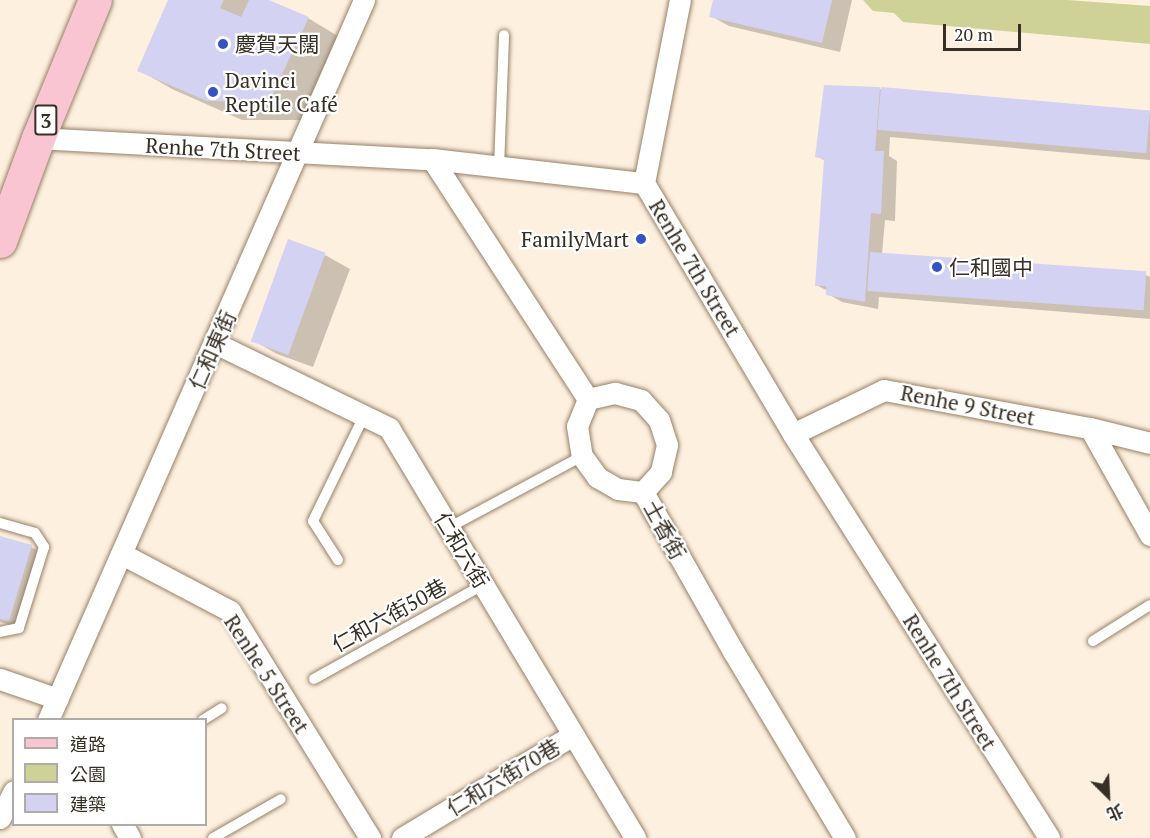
<!DOCTYPE html>
<html>
<head>
<meta charset="utf-8">
<style>
  body { margin:0 }
  #map { position:relative; width:1150px; height:838px; overflow:hidden; background:#fef0df; font-family:"PT Serif","Noto Sans TC",serif }
  div>[style] { position:absolute }
  [style*='--x'] { left:calc(var(--x)*1px); top:calc(var(--y)*1px); width:calc(var(--w)*1px); rotate:calc(var(--a)*1deg) }
  .green>* { inset:0; background:#ced296 }
  .shadow>* { inset:0; background:#0003 }
  .building>* { inset:0; background:#d4d2f2; transform-origin:0 0 }
  .roads { filter:drop-shadow(0 0 2px #958167) drop-shadow(0 0 2px #958167) }
  .service>* { height:10px; margin:-5px; padding:0 5px; transform-origin:5px; border-radius:5px; background:#fff }
  .minor>* { height:21px; margin:-10.5px; padding:0 10.5px; transform-origin:10.5px; border-radius:10.5px; background:#fff }
  .primary>* { height:33px; margin:-16.5px; padding:0 16.5px; transform-origin:16.5px; border-radius:16.5px; background:#f9c5d2 }
  .dots>* { width:16px; height:16px; translate:-50% -50%; box-sizing:border-box; border:3px solid #fff; border-radius:50% }
  span { translate:-50% -50%; white-space:nowrap; text-align:center; line-height:1.15; -webkit-text-stroke:4.5px #fff; paint-order:stroke }
  .shield-label span { padding:2px 4px; background:#fff; border:2px solid; border-radius:4px; -webkit-text-stroke-width:0 }
  .shield-label { font-size:20px; color:#382f24; font-weight:700 }
  .poi-label { font-size:21px; color:#382f24 }
  .left { translate:0 -50%; text-align:left }
  .right { translate:-100% -50%; text-align:right }
  .street-label { font-size:21px; color:#382f24 }
  .legend { position:absolute; left:12px; top:718px; width:195px; height:108px; box-sizing:border-box; background:#fff; border:2px solid #afaca7; margin:0; padding:8px 10px; list-style:none; font-size:18px; color:#382f24 }
  .legend li { display:flex; align-items:center; gap:12px; height:30px }
  .legend b { width:30px; border:2px solid #afaca7 }
  .north { position:absolute; left:1078px; top:766px; width:60px; height:60px; -webkit-text-stroke:4px #fff; paint-order:stroke; rotate:156deg; font-size:16px; font-weight:700; line-height:24px; text-align:center; color:#382f24 }
  .north::after { content:''; display:block; margin:auto; width:21px; height:27px; background:#382f24; clip-path:polygon(50% 0,100% 100%,50% 72%,0 100%) }
  .scale { position:absolute; left:943px; top:24px; width:78px; height:27px; box-sizing:border-box; border:3px solid #382f24; border-top:0; padding-left:8px; font-size:18px; line-height:21px; white-space:nowrap; color:#382f24; -webkit-text-stroke:4px #fff; paint-order:stroke }
</style>
</head>
<body>
<div id="map">
  <div class="green">
    <div style="clip-path:polygon(863px 0,1067px 0,1150px 6px,1150px 44px,903px 22px,894px 13px,873px 11px)"></div>
  </div>
  <div class="shadow">
    <div style="clip-path:polygon(170px 0,265px 0,308px 18px,341px 38px,303px 120px,242px 120px,172px 89px,139px 70px)"></div>
    <div style="clip-path:polygon(714px 0,852px 0,840px 52px,729px 26px,711px 16px)"></div>
    <div style="clip-path:polygon(879px 89px,1150px 113px,1150px 160px,890px 137px,889px 156px,897px 161px,895px 221px,885px 220px,882px 254px,1146px 275px,1150px 277px,1150px 319px,879px 297px,878px 309px,842px 302px,828px 294px,828px 291px,816px 285px,826px 161px,816px 156px)"></div>
    <div style="clip-path:polygon(325px 255px,350px 269px,313px 367px,277px 354px,252px 340px)"></div>
    <div style="clip-path:polygon(0 538px,31px 547px,45px 555px,23px 628px,0 622px)"></div>
  </div>
  <div class="building">
    <div style="clip-path:polygon(168px 0,224px 0,220px 8px,241px 17px,249px 0,269px 0,309px 17px,269px 102px,207px 101px,137px 71px)"></div>
    <div style="clip-path:polygon(713px 0,832px 0,822px 43px,709px 17px)"></div>
    <div style="clip-path:polygon(824px 85px,880px 87px,875px 151px,884px 151px,881px 214px,871px 213px,865px 302px,826px 295px,826px 286px,815px 286px,824px 159px,815px 157px)"></div>
    <div style="left:881px;top:87px;width:270px;height:43px;rotate:5deg"></div>
    <div style="left:288px;top:239px;width:40px;height:109px;rotate:20deg"></div>
    <div style="left:870px;top:252px;width:277px;height:39px;rotate:4deg"></div>
    <div style="clip-path:polygon(0 536px,32px 545px,9px 621px,0 619px)"></div>
  </div>
  <div class="roads">
    <div class="service">
      <div style="--x:499;--y:167;--w:132;--a:-87.8"></div>
      <div style="--x:0;--y:523;--w:36;--a:16"></div>
      <div style="--x:35;--y:533;--w:17;--a:57"></div>
      <div style="--x:44;--y:547;--w:85;--a:107.2"></div>
      <div style="--x:19;--y:628;--w:19;--a:168"></div>
      <div style="--x:448;--y:528;--w:152;--a:-28.2"></div>
      <div style="--x:338;--y:560;--w:46;--a:-122.7"></div>
      <div style="--x:313;--y:521;--w:117;--a:-64.1"></div>
      <div style="--x:1093;--y:641;--w:67;--a:-32.3"></div>
      <div style="--x:314;--y:679;--w:193;--a:-29.1"></div>
      <div style="--x:203;--y:720;--w:22;--a:-32"></div>
      <div style="--x:213;--y:838;--w:78;--a:-29.8"></div>
    </div>
    <div class="minor">
      <div style="--x:38;--y:138;--w:395;--a:3.1"></div>
      <div style="--x:432;--y:159;--w:213;--a:6.5"></div>
      <div style="--x:644;--y:183;--w:292;--a:59.3"></div>
      <div style="--x:793;--y:434;--w:478;--a:57.6"></div>
      <div style="--x:432;--y:159;--w:286;--a:57"></div>
      <div style="--x:644;--y:183;--w:187;--a:-78.9"></div>
      <div style="--x:215;--y:343;--w:194;--a:26"></div>
      <div style="--x:389;--y:428;--w:478;--a:59"></div>
      <div style="--x:588;--y:399;--w:28;--a:-13"></div>
      <div style="--x:615;--y:393;--w:27;--a:15"></div>
      <div style="--x:641;--y:400;--w:27;--a:48"></div>
      <div style="--x:659;--y:420;--w:26;--a:72"></div>
      <div style="--x:667;--y:445;--w:28;--a:103"></div>
      <div style="--x:661;--y:472;--w:27;--a:132"></div>
      <div style="--x:588;--y:399;--w:29;--a:112"></div>
      <div style="--x:577;--y:426;--w:30;--a:81"></div>
      <div style="--x:582;--y:456;--w:26;--a:54"></div>
      <div style="--x:597;--y:477;--w:24;--a:30"></div>
      <div style="--x:618;--y:489;--w:25;--a:7"></div>
      <div style="--x:1090;--y:428;--w:123;--a:60.7"></div>
      <div style="--x:793;--y:434;--w:101;--a:-25.8"></div>
      <div style="--x:884;--y:390;--w:209;--a:10.5"></div>
      <div style="--x:1090;--y:428;--w:62;--a:14"></div>
      <div style="--x:643;--y:492;--w:183;--a:60.5"></div>
      <div style="--x:733;--y:651;--w:218;--a:59.1"></div>
      <div style="--x:122;--y:554;--w:122;--a:27.8"></div>
      <div style="--x:230;--y:611;--w:267;--a:58.3"></div>
      <div style="--x:0;--y:679;--w:61;--a:19"></div>
      <div style="--x:48;--y:720;--w:786;--a:-66.3"></div>
      <div style="--x:0;--y:818;--w:30;--a:-63"></div>
      <div style="--x:122;--y:824;--w:16;--a:60"></div>
      <div style="--x:402;--y:838;--w:200;--a:-31.1"></div>
    </div>
    <div class="primary">
      <div style="--x:0;--y:241;--w:110;--a:-69.7"></div>
      <div style="--x:38;--y:138;--w:149;--a:-67.6"></div>
    </div>
  </div>
  <div class="dots">
    <div style="left:223px;top:44px;background:#3552c3"></div>
    <div style="left:213px;top:92px;background:#3552c3"></div>
    <div style="left:641px;top:239px;background:#3552c3"></div>
    <div style="left:937px;top:267px;background:#3552c3"></div>
  </div>
  <div class="shield-label">
    <span style="left:46px;top:120px">3</span>
  </div>
  <div class="poi-label">
    <span class="left" style="left:235px;top:44px">慶賀天闊</span>
    <span class="left" style="left:225px;top:92px">Davinci<br>Reptile Café</span>
    <span class="right" style="left:629px;top:239px">FamilyMart</span>
    <span class="left" style="left:949px;top:267px">仁和國中</span>
  </div>
  <div class="street-label">
    <span style="left:223px;top:149px;rotate:3deg">Renhe 7th Street</span>
    <span style="left:695px;top:268px;rotate:59deg">Renhe 7th Street</span>
    <span style="left:212px;top:350px;rotate:-66deg">仁和東街</span>
    <span style="left:968px;top:405px;rotate:11deg">Renhe 9 Street</span>
    <span style="left:665px;top:530px;rotate:61deg">士香街</span>
    <span style="left:462px;top:550px;rotate:59deg">仁和六街</span>
    <span style="left:389px;top:615px;rotate:-29deg">仁和六街50巷</span>
    <span style="left:267px;top:674px;rotate:57deg">Renhe 5 Street</span>
    <span style="left:950px;top:682px;rotate:58deg">Renhe 7th Street</span>
    <span style="left:503px;top:777px;rotate:-31deg">仁和六街70巷</span>
  </div>
  <ul class="legend">
  <li><b style="height:8px;background:#f9c5d2"></b>道路</li>
  <li><b style="height:16px;background:#ced296"></b>公園</li>
  <li><b style="height:16px;background:#d4d2f2"></b>建築</li>
  </ul>
  <div class="north">北</div>
  <div class="scale">20 m</div>
</div>
</body>
</html>
